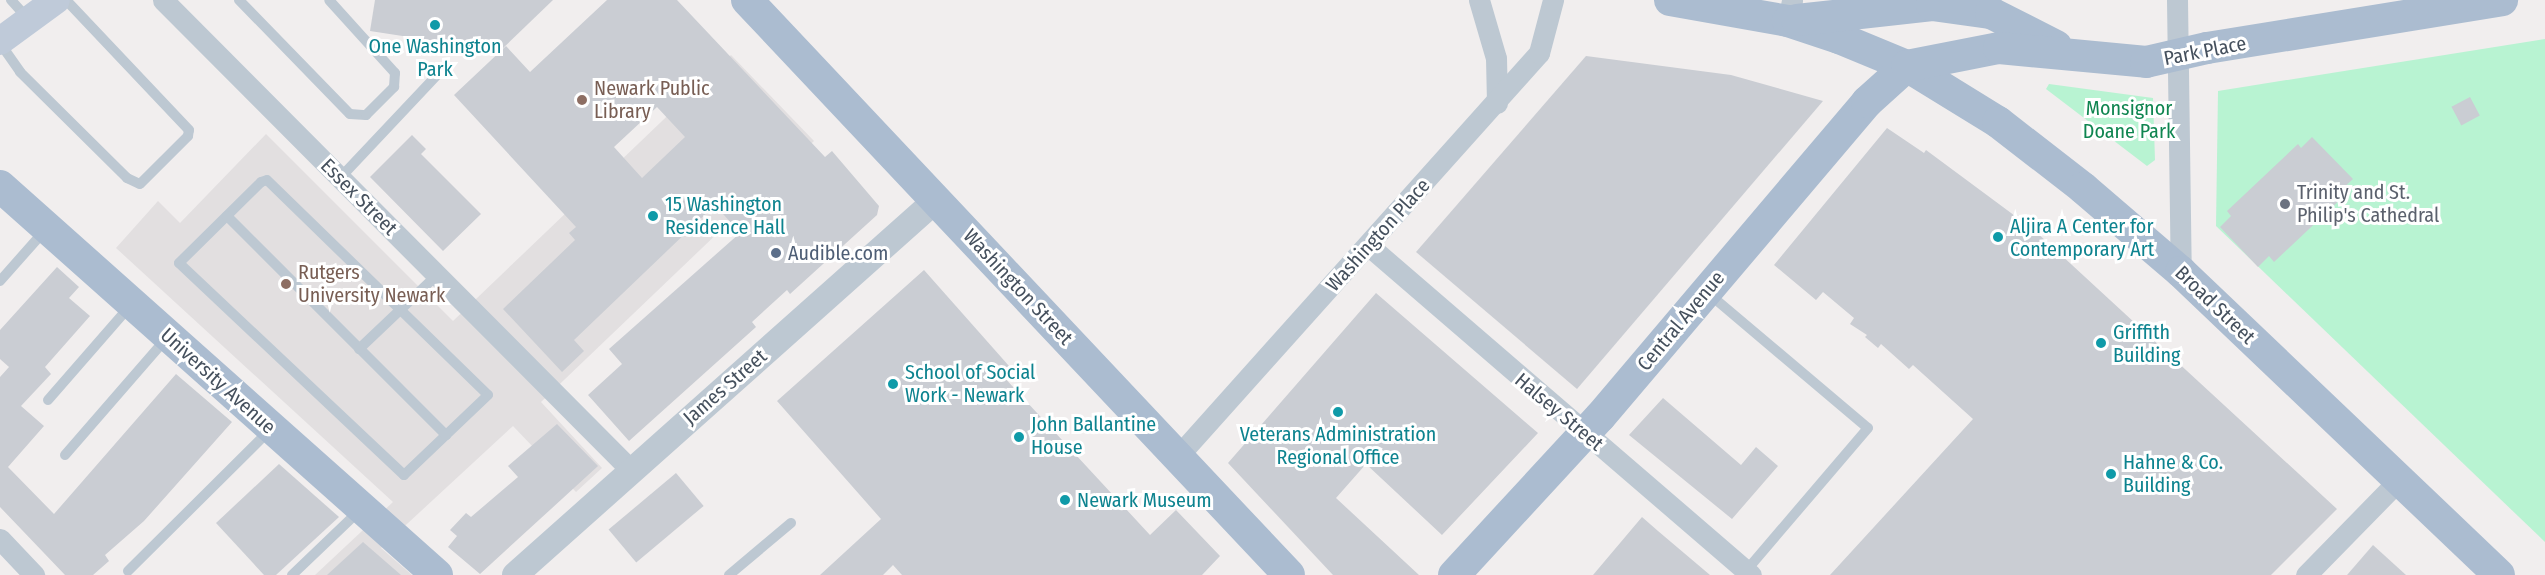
<!DOCTYPE html>
<html>
<head>
<meta charset="utf-8">
<style>
  body { margin:0 }
  #map { position:relative; width:2545px; height:575px; overflow:hidden; background:#f1eeee; font-family:"Fira Sans Condensed",sans-serif }
  div>[style] { position:absolute }
  [style*='--x'] { left:calc(var(--x)*1px); top:calc(var(--y)*1px); width:calc(var(--w)*1px); rotate:calc(var(--a)*1deg) }
  .education>* { inset:0; background:#e2dfe0 }
  .green>* { inset:0; background:#b8f3d2 }
  .building>* { inset:0; background:#cacdd3; transform-origin:0 0 }
  .service>* { height:10px; margin:-5px; padding:0 5px; transform-origin:5px; border-radius:5px; background:#bdc8d2 }
  .minor>* { height:21px; margin:-10.5px; padding:0 10.5px; transform-origin:10.5px; border-radius:10.5px; background:#bdc8d2 }
  .tertiary>* { height:26px; margin:-13px; padding:0 13px; transform-origin:13px; border-radius:13px; background:#bdc8d2 }
  .secondary>* { height:28px; margin:-14px; padding:0 14px; transform-origin:14px; border-radius:14px; background:#bfcad9 }
  .primary>* { height:32px; margin:-16px; padding:0 16px; transform-origin:16px; border-radius:16px; background:#abbcd0 }
  .dots>* { width:16px; height:16px; translate:-50% -50%; box-sizing:border-box; border:3px solid #fff; border-radius:50% }
  span { translate:-50% -50%; white-space:nowrap; text-align:center; line-height:1.15; -webkit-text-stroke:6px #fff; paint-order:stroke }
  .culture-label { font-size:20px; color:#0d838f }
  .left { translate:0 -50%; text-align:left }
  .street-label { font-size:20px; color:#45505d }
  .education-label { font-size:20px; color:#785e54 }
  .park-label { font-size:20px; color:#0f8550 }
  .worship-label { font-size:20px; color:#5b616d }
  .service-label { font-size:20px; color:#4e5e75 }
</style>
</head>
<body>
<div id="map">
  <div class="education">
    <div style="clip-path:polygon(731px 55px,814px 141px,541px 402px,602px 468px,576px 492px,513px 426px,381px 548px,412px 575px,315px 575px,393px 502px,116px 248px,158px 201px,180px 223px,266px 134px,453px 321px)"></div>
  </div>
  <div class="green">
    <div style="clip-path:polygon(2545px 39px,2545px 542px,2216px 226px,2218px 91px)"></div>
    <div style="clip-path:polygon(2049px 84px,2153px 98px,2155px 160px,2147px 166px,2046px 89px)"></div>
  </div>
  <div class="building">
    <div style="clip-path:polygon(375px 0,553px 0,500px 51px,370px 31px)"></div>
    <div style="clip-path:polygon(evenodd,607px 0,677px 0,825px 157px,832px 151px,879px 206px,877px 215px,790px 294px,787px 290px,752px 322px,756px 327px,629px 441px,588px 395px,622px 364px,609px 349px,740px 233px,715px 205px,574px 340px,584px 351px,562px 372px,503px 309px,575px 240px,569px 233px,576px 227px,454px 95px,506px 46px,530px 72px,607px 0,657px 107px,685px 137px,642px 178px,614px 147px,657px 107px)"></div>
    <div style="clip-path:polygon(1586px 56px,1731px 75px,1823px 101px,1577px 389px,1416px 252px)"></div>
    <div style="left:2470px;top:97px;width:21px;height:21px;rotate:62deg"></div>
    <div style="clip-path:polygon(1887px 128px,1924px 153px,1926px 150px,2034px 230px,2337px 509px,2271px 575px,1830px 575px,1973px 419px,1913px 365px,1909px 369px,1881px 344px,1878px 348px,1865px 337px,1867px 335px,1850px 324px,1854px 318px,1823px 292px,1816px 300px,1774px 265px)"></div>
    <div style="clip-path:polygon(412px 135px,426px 149px,421px 154px,481px 214px,443px 251px,370px 177px)"></div>
    <div style="clip-path:polygon(2312px 137px,2353px 179px,2340px 191px,2344px 196px,2274px 262px,2269px 256px,2258px 267px,2220px 227px,2231px 216px,2227px 211px,2298px 144px,2301px 148px)"></div>
    <div style="clip-path:polygon(57px 267px,79px 287px,69px 298px,90px 316px,45px 367px,51px 374px,21px 406px,44px 426px,8px 467px,54px 514px,176px 374px,232px 422px,144px 521px,105px 555px,109px 561px,93px 575px,65px 575px,0 507px,0 377px,9px 367px,0 359px,0 330px)"></div>
    <div style="clip-path:polygon(924px 270px,1009px 366px,1001px 374px,1150px 535px,1176px 510px,1220px 556px,1202px 575px,902px 575px,893px 565px,883px 575px,820px 575px,881px 519px,777px 401px)"></div>
    <div style="clip-path:polygon(1376px 293px,1538px 433px,1442px 535px,1366px 464px,1336px 498px,1419px 575px,1333px 575px,1228px 463px)"></div>
    <div style="clip-path:polygon(1663px 398px,1741px 465px,1756px 447px,1778px 466px,1732px 519px,1629px 435px)"></div>
    <div style="clip-path:polygon(557px 424px,598px 466px,480px 574px,448px 547px,457px 536px,450px 530px,466px 513px,471px 517px,518px 477px,508px 466px)"></div>
    <div style="clip-path:polygon(279px 464px,339px 517px,276px 575px,264px 575px,216px 523px)"></div>
    <div style="left:676px;top:473px;width:43px;height:88px;rotate:50deg"></div>
    <div style="clip-path:polygon(1642px 517px,1658px 531px,1710px 575px,1593px 575px)"></div>
    <div style="clip-path:polygon(363px 542px,401px 575px,327px 575px)"></div>
    <div style="clip-path:polygon(2373px 545px,2406px 575px,2347px 575px)"></div>
  </div>
  <div class="service">
    <div style="--x:11;--y:0;--w:27;--a:48"></div>
    <div style="--x:239;--y:0;--w:159;--a:45.8"></div>
    <div style="--x:350;--y:114;--w:16;--a:4"></div>
    <div style="--x:366;--y:115;--w:40;--a:-45"></div>
    <div style="--x:394;--y:87;--w:14;--a:-86"></div>
    <div style="--x:395;--y:73;--w:98;--a:-132.1"></div>
    <div style="--x:0;--y:43;--w:35;--a:55"></div>
    <div style="--x:20;--y:72;--w:151;--a:44.7"></div>
    <div style="--x:127;--y:178;--w:14;--a:25"></div>
    <div style="--x:140;--y:184;--w:68;--a:-45"></div>
    <div style="--x:188;--y:136;--w:6;--a:-81"></div>
    <div style="--x:189;--y:130;--w:179;--a:-133.4"></div>
    <div style="--x:340;--y:178;--w:141;--a:-46.7"></div>
    <div style="--x:267;--y:180;--w:308;--a:44.2"></div>
    <div style="--x:488;--y:395;--w:116;--a:136.4"></div>
    <div style="--x:404;--y:475;--w:309;--a:-136.7"></div>
    <div style="--x:179;--y:263;--w:115;--a:-44.6"></div>
    <div style="--x:261;--y:182;--w:6;--a:-18"></div>
    <div style="--x:227;--y:216;--w:310;--a:45"></div>
    <div style="--x:0;--y:281;--w:69;--a:-48.5"></div>
    <div style="--x:1708;--y:293;--w:209;--a:40.2"></div>
    <div style="--x:1868;--y:428;--w:188;--a:130.5"></div>
    <div style="--x:359;--y:349;--w:108;--a:-43.5"></div>
    <div style="--x:48;--y:400;--w:125;--a:-48.9"></div>
    <div style="--x:65;--y:455;--w:154;--a:-49"></div>
    <div style="--x:128;--y:571;--w:200;--a:-44.8"></div>
    <div style="--x:292;--y:575;--w:95;--a:-43.7"></div>
    <div style="--x:729;--y:575;--w:81;--a:-40"></div>
  </div>
  <div class="minor">
    <div style="--x:163;--y:0;--w:663;--a:45.12"></div>
    <div style="--x:1479;--y:0;--w:60;--a:73.7"></div>
    <div style="--x:1496;--y:58;--w:45;--a:88.7"></div>
    <div style="--x:2177;--y:0;--w:272;--a:89.2"></div>
    <div style="--x:1788;--y:21;--w:21;--a:-79"></div>
    <div style="--x:1369;--y:246;--w:504;--a:40.74"></div>
    <div style="--x:1178;--y:456;--w:541;--a:-48.15"></div>
    <div style="--x:1539;--y:53;--w:55;--a:-75.2"></div>
    <div style="--x:0;--y:539;--w:50;--a:46.6"></div>
    <div style="--x:2306;--y:575;--w:132;--a:-45.6"></div>
  </div>
  <div class="tertiary">
    <div style="--x:515;--y:575;--w:564;--a:-41.69"></div>
  </div>
  <div class="secondary">
    <div style="--x:0;--y:41;--w:69;--a:-36.2"></div>
  </div>
  <div class="primary">
    <div style="--x:747;--y:0;--w:790;--a:46.69"></div>
    <div style="--x:1670;--y:0;--w:120;--a:10.1"></div>
    <div style="--x:1788;--y:21;--w:54;--a:18.4"></div>
    <div style="--x:1839;--y:38;--w:74;--a:22.4"></div>
    <div style="--x:1907;--y:66;--w:107;--a:31.6"></div>
    <div style="--x:1998;--y:122;--w:108;--a:37.8"></div>
    <div style="--x:2083;--y:188;--w:129;--a:40.6"></div>
    <div style="--x:2181;--y:272;--w:439;--a:43.6"></div>
    <div style="--x:1797;--y:20;--w:136;--a:-6.3"></div>
    <div style="--x:1932;--y:5;--w:60;--a:7.7"></div>
    <div style="--x:1991;--y:13;--w:73;--a:26.9"></div>
    <div style="--x:0;--y:186;--w:585;--a:41.67"></div>
    <div style="--x:1454;--y:575;--w:215;--a:-47.3"></div>
    <div style="--x:1600;--y:417;--w:413;--a:-49.7"></div>
    <div style="--x:1867;--y:102;--w:54;--a:-42"></div>
    <div style="--x:1907;--y:66;--w:94;--a:-11.1"></div>
    <div style="--x:1999;--y:48;--w:148;--a:5.4"></div>
    <div style="--x:2146;--y:62;--w:63;--a:-12.9"></div>
    <div style="--x:2207;--y:48;--w:299;--a:-9.2"></div>
  </div>
  <div class="dots">
    <div style="left:435px;top:25px;background:#0f9aa8"></div>
    <div style="left:582px;top:100px;background:#8d6e63"></div>
    <div style="left:2285px;top:204px;background:#6b7280"></div>
    <div style="left:653px;top:216px;background:#0f9aa8"></div>
    <div style="left:1998px;top:237px;background:#0f9aa8"></div>
    <div style="left:776px;top:253px;background:#5c6f8a"></div>
    <div style="left:286px;top:284px;background:#8d6e63"></div>
    <div style="left:2101px;top:343px;background:#0f9aa8"></div>
    <div style="left:893px;top:384px;background:#0f9aa8"></div>
    <div style="left:1338px;top:412px;background:#0f9aa8"></div>
    <div style="left:1019px;top:437px;background:#0f9aa8"></div>
    <div style="left:2111px;top:474px;background:#0f9aa8"></div>
    <div style="left:1065px;top:500px;background:#0f9aa8"></div>
  </div>
  <div class="culture-label">
    <span style="left:435px;top:58px">One Washington<br>Park</span>
    <span class="left" style="left:665px;top:216px">15 Washington<br>Residence Hall</span>
    <span class="left" style="left:2010px;top:238px">Aljira A Center for<br>Contemporary Art</span>
    <span class="left" style="left:2113px;top:344px">Griffith<br>Building</span>
    <span class="left" style="left:905px;top:384px">School of Social<br>Work - Newark</span>
    <span class="left" style="left:1031px;top:436px">John Ballantine<br>House</span>
    <span style="left:1338px;top:446px">Veterans Administration<br>Regional Office</span>
    <span class="left" style="left:2123px;top:474px">Hahne &amp; Co.<br>Building</span>
    <span class="left" style="left:1077px;top:500px">Newark Museum</span>
  </div>
  <div class="street-label">
    <span style="left:2205px;top:51px;rotate:-11deg">Park Place</span>
    <span style="left:359px;top:197px;rotate:45deg">Essex Street</span>
    <span style="left:1378px;top:235px;rotate:-48deg">Washington Place</span>
    <span style="left:1018px;top:287px;rotate:47deg">Washington Street</span>
    <span style="left:2215px;top:305px;rotate:44deg">Broad Street</span>
    <span style="left:1681px;top:321px;rotate:-50deg">Central Avenue</span>
    <span style="left:218px;top:381px;rotate:42deg">University Avenue</span>
    <span style="left:725px;top:387px;rotate:-41deg">James Street</span>
    <span style="left:1559px;top:412px;rotate:40deg">Halsey Street</span>
  </div>
  <div class="education-label">
    <span class="left" style="left:594px;top:100px">Newark Public<br>Library</span>
    <span class="left" style="left:298px;top:284px">Rutgers<br>University Newark</span>
  </div>
  <div class="park-label">
    <span style="left:2129px;top:120px">Monsignor<br>Doane Park</span>
  </div>
  <div class="worship-label">
    <span class="left" style="left:2297px;top:204px">Trinity and St.<br>Philip's Cathedral</span>
  </div>
  <div class="service-label">
    <span class="left" style="left:788px;top:253px">Audible.com</span>
  </div>
</div>
</body>
</html>
